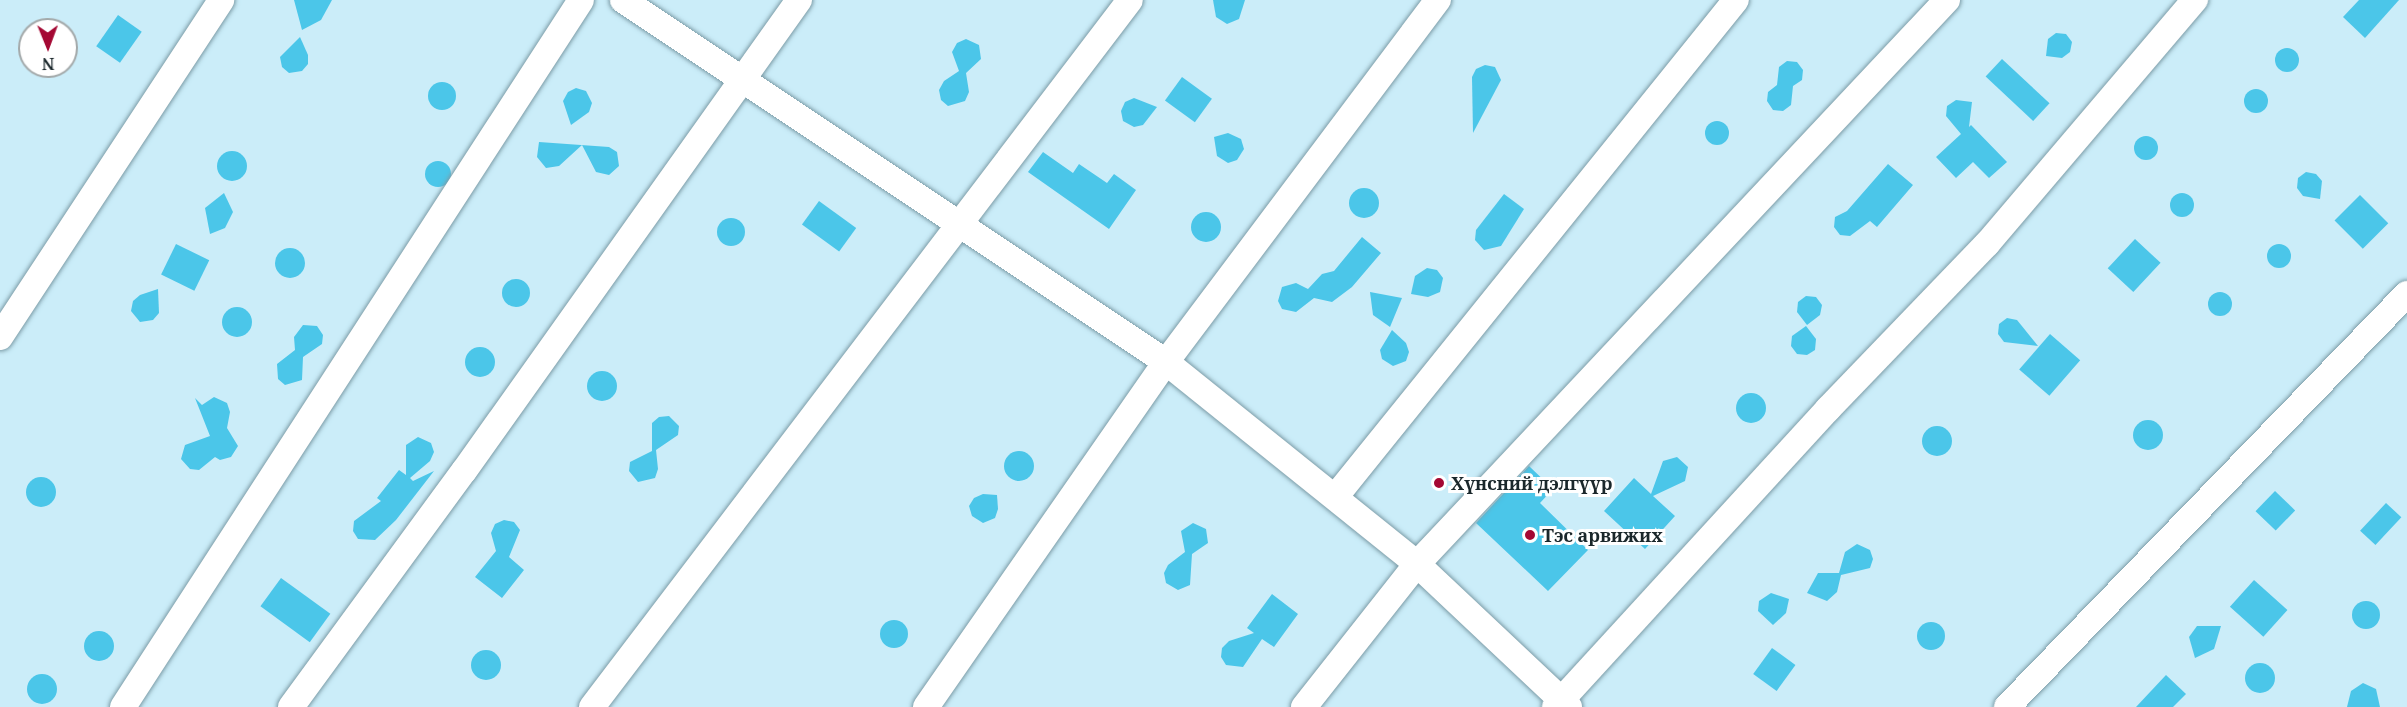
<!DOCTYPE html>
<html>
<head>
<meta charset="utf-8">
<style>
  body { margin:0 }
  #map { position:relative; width:2407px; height:707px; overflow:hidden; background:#cbedf9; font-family:"Noto Serif",serif }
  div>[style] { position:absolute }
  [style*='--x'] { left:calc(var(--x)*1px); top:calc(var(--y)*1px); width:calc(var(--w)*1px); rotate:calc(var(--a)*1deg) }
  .building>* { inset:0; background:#4bc6e9; transform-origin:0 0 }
  .round { border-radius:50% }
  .roads { filter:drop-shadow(0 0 2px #7c9ca7) drop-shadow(0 0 2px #7c9ca7) }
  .minor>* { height:26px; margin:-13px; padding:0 13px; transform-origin:13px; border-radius:13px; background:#fff }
  .dots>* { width:16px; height:16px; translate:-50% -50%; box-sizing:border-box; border:3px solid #fff; border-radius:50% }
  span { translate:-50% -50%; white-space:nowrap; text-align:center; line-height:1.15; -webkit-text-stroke:6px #fff; paint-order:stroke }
  .poi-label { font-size:18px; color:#1a272b; font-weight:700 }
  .left { translate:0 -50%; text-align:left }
  .north { position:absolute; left:18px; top:18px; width:60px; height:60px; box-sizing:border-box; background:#fff; border:2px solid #a3a9aa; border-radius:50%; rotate:179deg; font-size:16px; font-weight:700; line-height:24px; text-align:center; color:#1a272b }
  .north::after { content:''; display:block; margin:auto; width:21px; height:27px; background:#a40833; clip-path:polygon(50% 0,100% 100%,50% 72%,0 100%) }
</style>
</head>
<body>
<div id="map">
  <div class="building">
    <div style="clip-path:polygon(294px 0,332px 0,321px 20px,302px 30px)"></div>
    <div style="clip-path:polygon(1213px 0,1245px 0,1239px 19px,1227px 24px,1216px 17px)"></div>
    <div style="clip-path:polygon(2359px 0,2399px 0,2365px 38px,2343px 17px)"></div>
    <div style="left:118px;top:15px;width:29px;height:38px;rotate:35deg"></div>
    <div style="clip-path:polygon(2056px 33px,2066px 34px,2072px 42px,2070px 52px,2062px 58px,2046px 56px,2048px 39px)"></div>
    <div style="clip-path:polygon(300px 37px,308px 55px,308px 64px,302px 71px,289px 73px,282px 67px,280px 57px)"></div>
    <div style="clip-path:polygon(966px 39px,979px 45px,981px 59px,966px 73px,969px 92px,965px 101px,948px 106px,941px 100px,939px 90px,944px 81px,959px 71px,952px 52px,957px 43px)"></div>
    <div class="round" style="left:2275px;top:48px;width:24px;height:24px"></div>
    <div style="left:2002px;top:59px;width:65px;height:24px;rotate:43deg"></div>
    <div style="clip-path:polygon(1787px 61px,1797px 62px,1803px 70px,1802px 80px,1793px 86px,1791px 105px,1783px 111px,1773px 110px,1767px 101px,1768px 92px,1777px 85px,1779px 67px)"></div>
    <div style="clip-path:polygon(1485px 65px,1495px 67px,1501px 80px,1473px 133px,1472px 77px,1476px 69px)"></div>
    <div style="left:1182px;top:77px;width:37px;height:29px;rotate:36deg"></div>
    <div class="round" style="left:428px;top:82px;width:28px;height:28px"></div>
    <div style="clip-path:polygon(576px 88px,586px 91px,592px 103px,589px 112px,571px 125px,563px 101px,568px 92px)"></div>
    <div class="round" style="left:2244px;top:89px;width:24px;height:24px"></div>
    <div style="clip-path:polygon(1134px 98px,1157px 107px,1143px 125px,1134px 127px,1123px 121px,1121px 111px,1125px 102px)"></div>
    <div style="clip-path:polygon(1956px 100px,1972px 102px,1969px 127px,1971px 125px,2007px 162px,1989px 178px,1973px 162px,1956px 178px,1936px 157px,1961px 134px,1946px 116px,1947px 106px)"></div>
    <div class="round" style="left:1705px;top:121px;width:24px;height:24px"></div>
    <div style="clip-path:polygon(1228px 133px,1241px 139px,1244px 149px,1237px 160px,1228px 163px,1217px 156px,1214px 137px)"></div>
    <div class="round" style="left:2134px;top:136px;width:24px;height:24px"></div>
    <div style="clip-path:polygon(539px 142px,609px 147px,617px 152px,619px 166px,609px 175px,596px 172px,582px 145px,559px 166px,546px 168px,537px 157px)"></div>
    <div class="round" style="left:217px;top:151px;width:30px;height:30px"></div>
    <div style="clip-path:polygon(1043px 152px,1073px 173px,1079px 164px,1107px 183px,1114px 174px,1136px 190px,1109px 229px,1028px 172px)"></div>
    <div class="round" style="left:425px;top:161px;width:26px;height:26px"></div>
    <div style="clip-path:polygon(1888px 164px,1913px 185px,1877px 227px,1870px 221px,1850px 236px,1840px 235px,1834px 227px,1835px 217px,1847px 211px)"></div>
    <div style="clip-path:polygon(2306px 172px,2316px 174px,2322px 181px,2320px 199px,2303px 196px,2297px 188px,2298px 178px)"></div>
    <div class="round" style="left:1349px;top:188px;width:30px;height:30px"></div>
    <div class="round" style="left:2170px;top:193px;width:24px;height:24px"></div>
    <div style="clip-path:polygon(224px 193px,233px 212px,225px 228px,210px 234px,205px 208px)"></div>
    <div style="clip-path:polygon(1504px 194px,1524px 209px,1501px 246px,1484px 250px,1475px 240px,1476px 230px)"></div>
    <div style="left:2360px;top:195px;width:40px;height:36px;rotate:45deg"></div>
    <div style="left:819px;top:201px;width:46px;height:29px;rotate:36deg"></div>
    <div class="round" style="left:1191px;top:212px;width:30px;height:30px"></div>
    <div class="round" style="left:717px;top:218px;width:28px;height:28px"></div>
    <div style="clip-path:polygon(1362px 237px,1381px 253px,1352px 287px,1332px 302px,1314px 298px,1296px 312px,1282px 309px,1278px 301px,1282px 287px,1296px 283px,1308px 289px,1322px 274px,1334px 271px)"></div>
    <div style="left:2135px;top:239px;width:35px;height:40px;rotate:43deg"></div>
    <div class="round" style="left:2267px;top:244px;width:24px;height:24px"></div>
    <div style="left:176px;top:244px;width:37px;height:34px;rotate:26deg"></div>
    <div class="round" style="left:275px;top:248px;width:30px;height:30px"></div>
    <div style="clip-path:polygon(1427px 268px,1437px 270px,1443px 278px,1440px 292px,1428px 297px,1411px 294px,1415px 276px)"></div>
    <div class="round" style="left:502px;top:279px;width:28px;height:28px"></div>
    <div style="clip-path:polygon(158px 289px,159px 313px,153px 320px,140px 322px,131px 311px,133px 301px,140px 295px)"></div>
    <div class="round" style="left:2208px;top:292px;width:24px;height:24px"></div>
    <div style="clip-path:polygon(1370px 292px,1402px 298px,1390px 327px,1373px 315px)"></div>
    <div style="clip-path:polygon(1806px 296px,1816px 297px,1822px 305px,1820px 315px,1807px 325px,1797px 312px,1798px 302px)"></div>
    <div class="round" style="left:222px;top:307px;width:30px;height:30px"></div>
    <div style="clip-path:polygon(2007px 318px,2017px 320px,2038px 346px,2004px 342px,1998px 334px,1999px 324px)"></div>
    <div style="clip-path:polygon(303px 325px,317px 326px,323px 335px,322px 344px,303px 357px,302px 380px,285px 385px,278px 379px,277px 364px,295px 350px,294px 337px)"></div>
    <div style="clip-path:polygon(1806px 326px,1816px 339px,1815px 350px,1807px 355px,1797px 354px,1791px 346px,1792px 336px)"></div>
    <div style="clip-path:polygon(1392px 330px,1406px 343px,1409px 352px,1406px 361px,1393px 366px,1382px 359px,1380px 350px)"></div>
    <div style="left:2050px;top:334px;width:40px;height:47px;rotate:41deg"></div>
    <div class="round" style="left:465px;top:347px;width:30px;height:30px"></div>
    <div class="round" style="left:587px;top:371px;width:30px;height:30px"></div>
    <div class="round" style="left:1736px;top:393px;width:30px;height:30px"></div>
    <div style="clip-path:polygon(195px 398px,202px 405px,214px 397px,227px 403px,230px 412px,227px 428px,238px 446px,231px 457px,220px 460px,215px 457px,199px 470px,190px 469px,181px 459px,185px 445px,210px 436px)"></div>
    <div style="clip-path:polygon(669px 416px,679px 426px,678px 435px,656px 450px,658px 469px,655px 478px,638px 482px,629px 471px,630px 462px,652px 451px,652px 423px,659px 417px)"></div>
    <div class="round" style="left:2133px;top:420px;width:30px;height:30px"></div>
    <div class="round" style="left:1922px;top:426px;width:30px;height:30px"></div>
    <div style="clip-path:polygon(418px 437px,431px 443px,434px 452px,430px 461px,410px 478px,413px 481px,434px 471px,396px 520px,375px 540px,358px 539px,353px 531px,354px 521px,381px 501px,377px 498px,399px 470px,406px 475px,406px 445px)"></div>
    <div class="round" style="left:1004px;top:451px;width:30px;height:30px"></div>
    <div style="clip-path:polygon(1677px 457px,1688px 467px,1685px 481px,1653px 496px,1675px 516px,1645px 549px,1604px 511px,1634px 478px,1651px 494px,1663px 461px)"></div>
    <div style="clip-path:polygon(1529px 466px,1553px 489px,1540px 503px,1588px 550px,1548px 591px,1476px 523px)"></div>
    <div class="round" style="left:26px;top:477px;width:30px;height:30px"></div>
    <div style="left:2275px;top:491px;width:28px;height:28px;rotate:44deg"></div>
    <div style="clip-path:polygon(983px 494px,997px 495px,998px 509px,995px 518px,983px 523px,972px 516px,969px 506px,974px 498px)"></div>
    <div style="left:2386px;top:503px;width:21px;height:38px;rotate:43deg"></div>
    <div style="clip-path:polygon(504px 520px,514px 522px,520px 530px,509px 557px,524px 570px,502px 598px,475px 577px,496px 551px,491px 533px,495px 524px)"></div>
    <div style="clip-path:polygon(1193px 523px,1206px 529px,1208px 543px,1192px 554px,1190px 585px,1178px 590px,1166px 583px,1164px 573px,1168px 565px,1185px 552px,1181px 531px)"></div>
    <div style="clip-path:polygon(1857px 544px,1870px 550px,1873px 559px,1870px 568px,1841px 575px,1837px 592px,1827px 601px,1807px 593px,1818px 573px,1839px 573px,1845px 552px)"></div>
    <div style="left:281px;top:578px;width:61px;height:35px;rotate:36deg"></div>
    <div style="left:2254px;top:580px;width:45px;height:36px;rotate:42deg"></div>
    <div style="clip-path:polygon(1771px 593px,1789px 599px,1786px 613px,1773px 625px,1758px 611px,1759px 601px)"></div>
    <div style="clip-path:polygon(1272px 594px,1298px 614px,1274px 647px,1262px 639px,1243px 667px,1226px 665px,1221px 657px,1222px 648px,1229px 641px,1254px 633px,1247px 628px)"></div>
    <div class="round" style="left:2352px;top:601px;width:28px;height:28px"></div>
    <div class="round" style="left:880px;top:620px;width:28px;height:28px"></div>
    <div class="round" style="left:1917px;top:622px;width:28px;height:28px"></div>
    <div style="clip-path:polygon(2197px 626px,2221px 626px,2214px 649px,2195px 658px,2189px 637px)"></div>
    <div class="round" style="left:84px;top:631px;width:30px;height:30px"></div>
    <div style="left:1772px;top:648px;width:29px;height:32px;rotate:36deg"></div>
    <div class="round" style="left:471px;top:650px;width:30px;height:30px"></div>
    <div class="round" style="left:2245px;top:663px;width:30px;height:30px"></div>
    <div class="round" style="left:27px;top:674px;width:30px;height:30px"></div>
    <div style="clip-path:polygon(2166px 675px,2186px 694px,2173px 707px,2136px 707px)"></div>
    <div style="clip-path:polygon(2363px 683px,2376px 689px,2380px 707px,2347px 707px,2351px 691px)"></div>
  </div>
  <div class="roads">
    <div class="minor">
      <div style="--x:623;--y:0;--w:653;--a:33.69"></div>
      <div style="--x:1166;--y:362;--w:322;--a:38.8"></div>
      <div style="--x:1417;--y:564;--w:209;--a:43.3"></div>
      <div style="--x:0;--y:337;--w:403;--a:-56.7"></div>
      <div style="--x:1336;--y:496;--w:637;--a:-51.12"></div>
      <div style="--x:123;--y:707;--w:842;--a:-57.06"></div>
      <div style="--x:291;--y:707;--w:293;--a:-53.8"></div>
      <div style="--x:464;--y:471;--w:578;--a:-54.58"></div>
      <div style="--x:592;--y:707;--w:888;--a:-52.73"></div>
      <div style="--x:926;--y:707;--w:420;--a:-55.2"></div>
      <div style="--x:1166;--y:362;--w:453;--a:-53.1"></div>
      <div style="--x:1304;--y:707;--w:182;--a:-51.7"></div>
      <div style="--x:1417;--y:564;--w:774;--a:-46.78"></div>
      <div style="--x:1555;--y:707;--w:404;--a:-47.5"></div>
      <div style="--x:1828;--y:409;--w:229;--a:-46.1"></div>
      <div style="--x:1987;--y:244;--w:321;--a:-49.6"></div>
      <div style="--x:2007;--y:707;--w:575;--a:-45.92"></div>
    </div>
  </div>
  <div class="dots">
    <div style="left:1439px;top:483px;background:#a40833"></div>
    <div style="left:1530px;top:535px;background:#a40833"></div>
  </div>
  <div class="poi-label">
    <span class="left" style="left:1451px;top:483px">Хүнсний дэлгүүр</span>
    <span class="left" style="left:1542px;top:535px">Тэс арвижих</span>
  </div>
  <div class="north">N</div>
</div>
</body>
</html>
